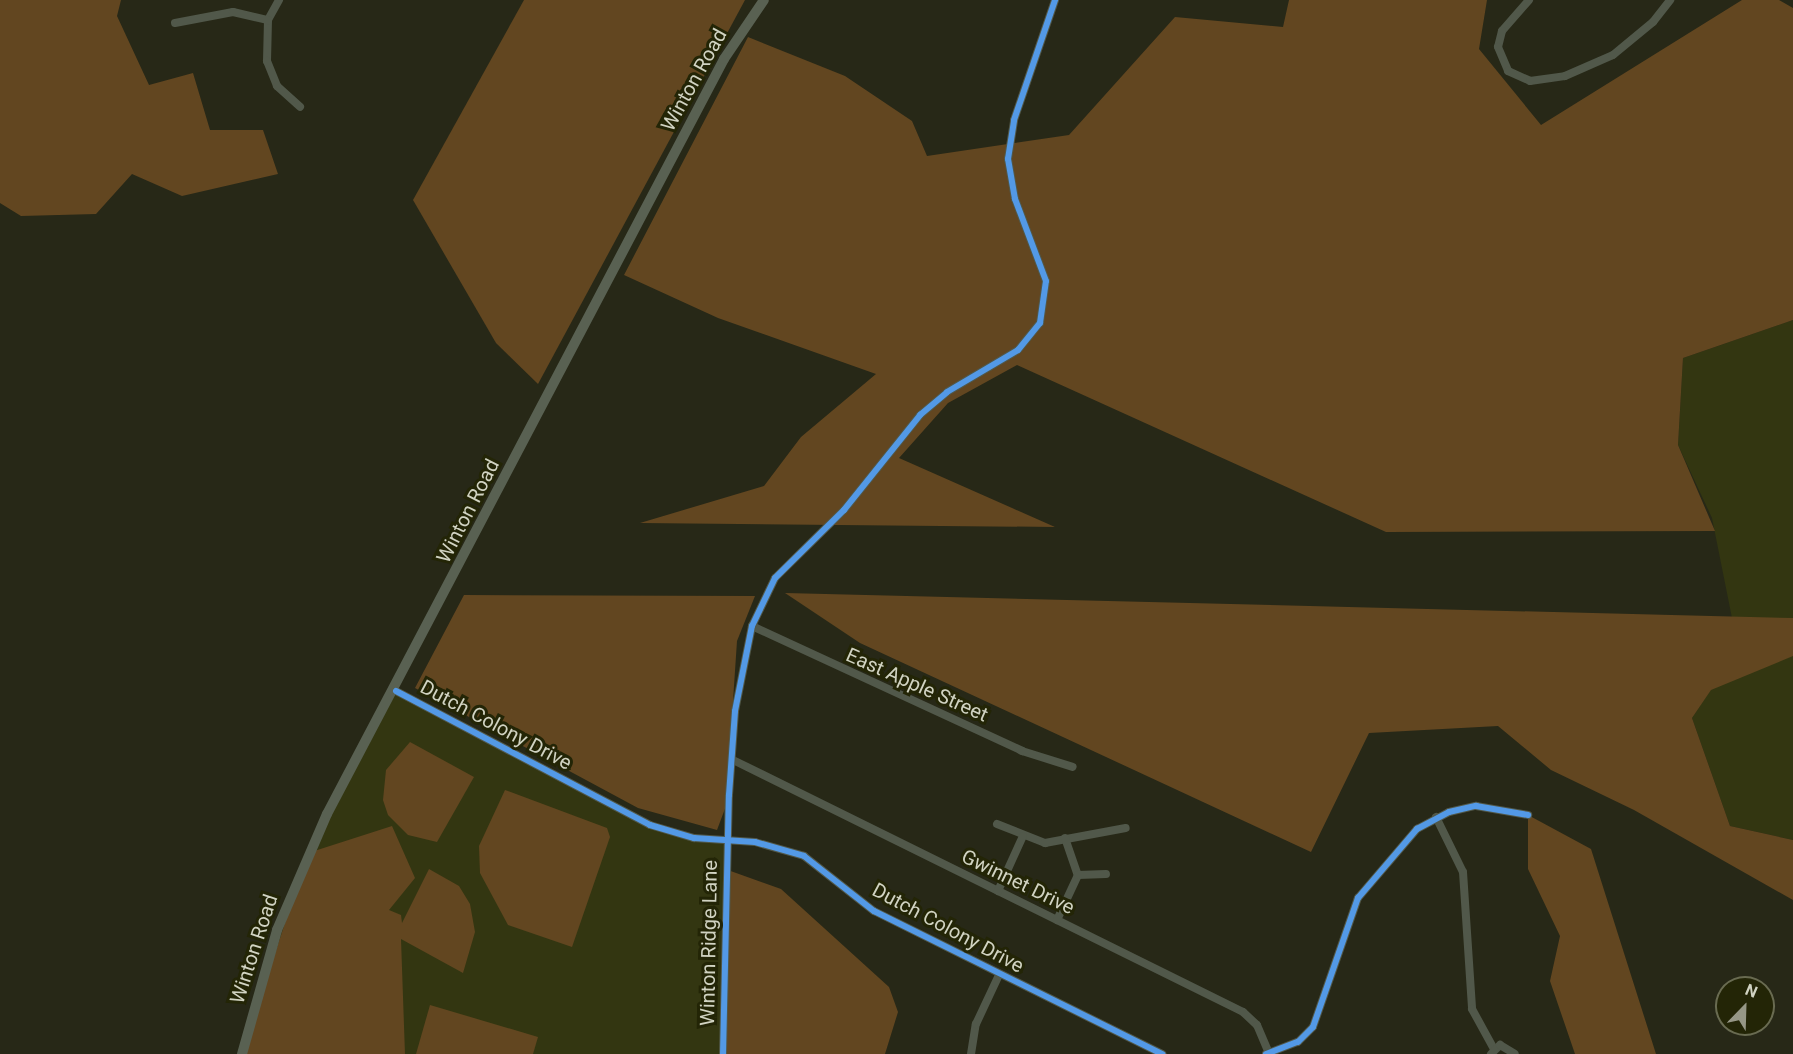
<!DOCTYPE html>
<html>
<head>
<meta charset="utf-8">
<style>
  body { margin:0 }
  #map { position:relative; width:1793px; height:1054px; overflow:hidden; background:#272817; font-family:Roboto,sans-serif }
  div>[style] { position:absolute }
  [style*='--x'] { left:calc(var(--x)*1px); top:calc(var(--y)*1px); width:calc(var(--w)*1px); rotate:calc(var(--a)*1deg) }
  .built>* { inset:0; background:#333611 }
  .green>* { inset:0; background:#624620 }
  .street>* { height:8px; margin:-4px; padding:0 4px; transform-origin:4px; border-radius:4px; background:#51584a }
  .secondary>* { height:10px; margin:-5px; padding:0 5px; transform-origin:5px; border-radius:5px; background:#596152 }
  .cycleway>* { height:6px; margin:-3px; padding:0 3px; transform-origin:3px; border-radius:3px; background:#5399e6 }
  span { translate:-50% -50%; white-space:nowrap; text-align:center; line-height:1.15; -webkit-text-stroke:6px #232506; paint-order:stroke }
  .street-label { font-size:20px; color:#d1d3c2 }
  .north { position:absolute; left:1715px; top:976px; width:60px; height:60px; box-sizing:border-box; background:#232506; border:2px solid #696b51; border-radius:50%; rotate:23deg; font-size:16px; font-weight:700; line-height:24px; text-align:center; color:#d1d3c2 }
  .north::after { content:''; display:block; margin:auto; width:21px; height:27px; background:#969786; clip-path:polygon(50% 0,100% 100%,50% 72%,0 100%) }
</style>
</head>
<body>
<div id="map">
  <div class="built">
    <div style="clip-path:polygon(1793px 320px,1793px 840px,1730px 826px,1692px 718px,1738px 648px,1712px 518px,1678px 445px,1683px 358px)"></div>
    <div style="clip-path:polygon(396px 691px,673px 833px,727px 841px,723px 1054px,242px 1054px,291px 893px)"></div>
  </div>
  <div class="green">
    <div style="clip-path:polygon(0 0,121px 0,117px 16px,149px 85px,193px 73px,210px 130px,263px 130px,278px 174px,182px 196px,132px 174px,96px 214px,21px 216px,0 203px)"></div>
    <div style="clip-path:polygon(524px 0,745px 0,538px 384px,496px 343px,413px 200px)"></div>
    <div style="clip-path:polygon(1289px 0,1487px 0,1479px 49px,1541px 125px,1742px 0,1779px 0,1793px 8px,1793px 320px,1683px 358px,1678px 445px,1715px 531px,1386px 532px,1017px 365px,948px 403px,899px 458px,1055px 527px,640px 523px,764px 486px,801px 437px,876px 374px,718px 318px,624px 275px,748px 37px,845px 76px,912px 121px,927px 156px,1069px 135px,1175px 17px,1283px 27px)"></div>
    <div style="clip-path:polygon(785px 593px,1793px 618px,1793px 656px,1711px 690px,1692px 718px,1730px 826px,1793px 840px,1793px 900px,1634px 810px,1551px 770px,1498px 726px,1369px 733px,1311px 852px,860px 643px)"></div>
    <div style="clip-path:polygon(464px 595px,755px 596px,737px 641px,726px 806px,717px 830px,638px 808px,415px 688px)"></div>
    <div style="clip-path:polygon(410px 742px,474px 777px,437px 842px,408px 835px,388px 815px,383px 800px,386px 770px)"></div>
    <div style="clip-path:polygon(505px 790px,607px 828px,610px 837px,572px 947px,508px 925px,480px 873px,479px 846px)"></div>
    <div style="clip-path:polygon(1528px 815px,1591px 849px,1656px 1054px,1575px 1054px,1550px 981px,1560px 936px,1528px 869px)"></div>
    <div style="clip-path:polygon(392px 826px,415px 878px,389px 910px,401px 915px,402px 923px,429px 869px,459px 886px,470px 904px,475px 932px,463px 973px,401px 939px,405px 1054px,242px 1054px,308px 853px)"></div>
    <div style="clip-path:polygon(725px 869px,781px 889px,889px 987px,898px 1012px,885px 1054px,723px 1054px,728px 999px)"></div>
    <div style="clip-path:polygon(430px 1005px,538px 1037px,533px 1054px,416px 1054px)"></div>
  </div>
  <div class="street">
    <div style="--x:279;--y:0;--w:23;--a:119"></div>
    <div style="--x:268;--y:20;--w:41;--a:91.4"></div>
    <div style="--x:267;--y:61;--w:27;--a:68"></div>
    <div style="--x:277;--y:86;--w:31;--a:42"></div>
    <div style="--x:1529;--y:0;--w:41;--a:131.1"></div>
    <div style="--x:1502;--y:31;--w:16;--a:104"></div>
    <div style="--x:1498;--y:47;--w:26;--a:67"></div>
    <div style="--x:1508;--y:71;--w:24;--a:24"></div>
    <div style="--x:1530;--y:81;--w:35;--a:-8"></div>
    <div style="--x:1565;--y:76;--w:52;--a:-23.6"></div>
    <div style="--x:1613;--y:55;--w:52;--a:-39.5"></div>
    <div style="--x:1653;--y:22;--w:28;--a:-52"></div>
    <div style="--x:175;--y:23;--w:59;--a:-10.7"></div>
    <div style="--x:233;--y:12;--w:36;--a:13"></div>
    <div style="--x:752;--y:626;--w:298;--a:24.8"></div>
    <div style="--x:1022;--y:751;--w:53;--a:17.4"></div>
    <div style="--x:396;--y:691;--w:287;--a:27.8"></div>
    <div style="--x:650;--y:825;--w:46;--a:16.5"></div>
    <div style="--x:694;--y:838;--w:61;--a:3.8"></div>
    <div style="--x:755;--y:842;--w:51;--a:15.9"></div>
    <div style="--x:804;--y:856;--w:89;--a:38.2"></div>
    <div style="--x:874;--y:911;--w:322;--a:26.4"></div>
    <div style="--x:733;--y:760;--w:569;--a:26.29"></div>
    <div style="--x:1243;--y:1012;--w:19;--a:43"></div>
    <div style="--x:1257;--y:1025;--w:30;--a:67"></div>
    <div style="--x:1436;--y:817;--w:61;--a:63.9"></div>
    <div style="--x:1463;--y:872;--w:137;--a:86.2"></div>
    <div style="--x:1472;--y:1009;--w:46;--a:61.2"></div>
    <div style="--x:997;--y:824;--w:52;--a:21.6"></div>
    <div style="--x:1045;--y:843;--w:82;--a:-10.5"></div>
    <div style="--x:1065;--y:838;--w:39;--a:71"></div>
    <div style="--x:998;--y:891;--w:60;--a:-65.6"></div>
    <div style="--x:1057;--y:920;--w:50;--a:-65"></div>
    <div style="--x:1078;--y:875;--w:28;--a:-2"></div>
    <div style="--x:723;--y:1054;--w:259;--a:-88.7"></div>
    <div style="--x:729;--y:795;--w:84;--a:-85.9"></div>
    <div style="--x:735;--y:711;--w:87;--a:-78.7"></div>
    <div style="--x:752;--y:626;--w:53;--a:-64.4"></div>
    <div style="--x:775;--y:578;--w:97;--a:-44.6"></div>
    <div style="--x:844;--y:510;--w:122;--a:-51.3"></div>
    <div style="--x:920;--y:415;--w:35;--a:-40"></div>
    <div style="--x:947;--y:392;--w:82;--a:-30.6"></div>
    <div style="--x:1018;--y:350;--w:35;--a:-51"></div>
    <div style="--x:1040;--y:323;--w:42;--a:-81.9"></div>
    <div style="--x:1046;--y:281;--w:88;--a:-110.7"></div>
    <div style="--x:1015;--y:199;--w:41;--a:-99.9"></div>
    <div style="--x:1008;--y:159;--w:39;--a:-81"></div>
    <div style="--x:1014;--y:120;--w:127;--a:-71.1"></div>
    <div style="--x:971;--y:1054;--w:30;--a:-81"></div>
    <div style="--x:976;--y:1024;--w:54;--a:-64.9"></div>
    <div style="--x:1266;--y:1054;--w:34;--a:-21"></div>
    <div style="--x:1298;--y:1042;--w:21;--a:-45"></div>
    <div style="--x:1313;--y:1027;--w:137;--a:-70.8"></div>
    <div style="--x:1358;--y:898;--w:91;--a:-49.5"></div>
    <div style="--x:1417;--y:829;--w:36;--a:-28"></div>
    <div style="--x:1449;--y:812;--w:28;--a:-13"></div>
    <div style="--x:1476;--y:806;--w:53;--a:9.8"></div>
    <div style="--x:1491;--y:1054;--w:13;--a:-45"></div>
    <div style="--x:1500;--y:1045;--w:17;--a:31"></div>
  </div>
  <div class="secondary">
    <div style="--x:242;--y:1054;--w:129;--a:-74.2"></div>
    <div style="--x:277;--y:930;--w:126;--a:-66.7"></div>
    <div style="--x:327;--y:814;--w:853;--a:-62.26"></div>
    <div style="--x:724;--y:59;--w:71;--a:-55.9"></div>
  </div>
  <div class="cycleway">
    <div style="--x:396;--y:691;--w:287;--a:27.8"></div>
    <div style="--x:650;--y:825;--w:46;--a:16.5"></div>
    <div style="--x:694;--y:838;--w:61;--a:3.8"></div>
    <div style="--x:755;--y:842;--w:51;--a:15.9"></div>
    <div style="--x:804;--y:856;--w:89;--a:38.2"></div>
    <div style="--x:874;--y:911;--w:322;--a:26.4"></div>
    <div style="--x:723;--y:1054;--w:259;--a:-88.7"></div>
    <div style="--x:729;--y:795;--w:84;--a:-85.9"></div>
    <div style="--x:735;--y:711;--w:87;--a:-78.7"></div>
    <div style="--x:752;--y:626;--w:53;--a:-64.4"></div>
    <div style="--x:775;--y:578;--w:97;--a:-44.6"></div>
    <div style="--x:844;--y:510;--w:122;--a:-51.3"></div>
    <div style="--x:920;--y:415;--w:35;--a:-40"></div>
    <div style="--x:947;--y:392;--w:82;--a:-30.6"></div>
    <div style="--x:1018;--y:350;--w:35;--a:-51"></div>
    <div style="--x:1040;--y:323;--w:42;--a:-81.9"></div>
    <div style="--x:1046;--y:281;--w:88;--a:-110.7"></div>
    <div style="--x:1015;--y:199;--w:41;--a:-99.9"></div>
    <div style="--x:1008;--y:159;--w:39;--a:-81"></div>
    <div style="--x:1014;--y:120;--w:127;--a:-71.1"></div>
    <div style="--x:1266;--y:1054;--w:34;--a:-21"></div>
    <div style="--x:1298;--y:1042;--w:21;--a:-45"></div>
    <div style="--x:1313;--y:1027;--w:137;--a:-70.8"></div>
    <div style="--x:1358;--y:898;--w:91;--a:-49.5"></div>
    <div style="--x:1417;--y:829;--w:36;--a:-28"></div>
    <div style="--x:1449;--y:812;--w:28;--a:-13"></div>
    <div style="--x:1476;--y:806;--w:53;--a:9.8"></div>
  </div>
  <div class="street-label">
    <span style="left:694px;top:80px;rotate:-61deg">Winton Road</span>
    <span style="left:468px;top:511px;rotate:-63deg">Winton Road</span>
    <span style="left:917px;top:685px;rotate:24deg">East Apple Street</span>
    <span style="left:496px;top:725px;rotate:28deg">Dutch Colony Drive</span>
    <span style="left:1018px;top:882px;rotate:26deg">Gwinnet Drive</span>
    <span style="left:948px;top:928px;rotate:28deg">Dutch Colony Drive</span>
    <span style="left:709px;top:943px;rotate:-89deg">Winton Ridge Lane</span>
    <span style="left:254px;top:949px;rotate:-72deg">Winton Road</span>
  </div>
  <div class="north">N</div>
</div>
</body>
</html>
